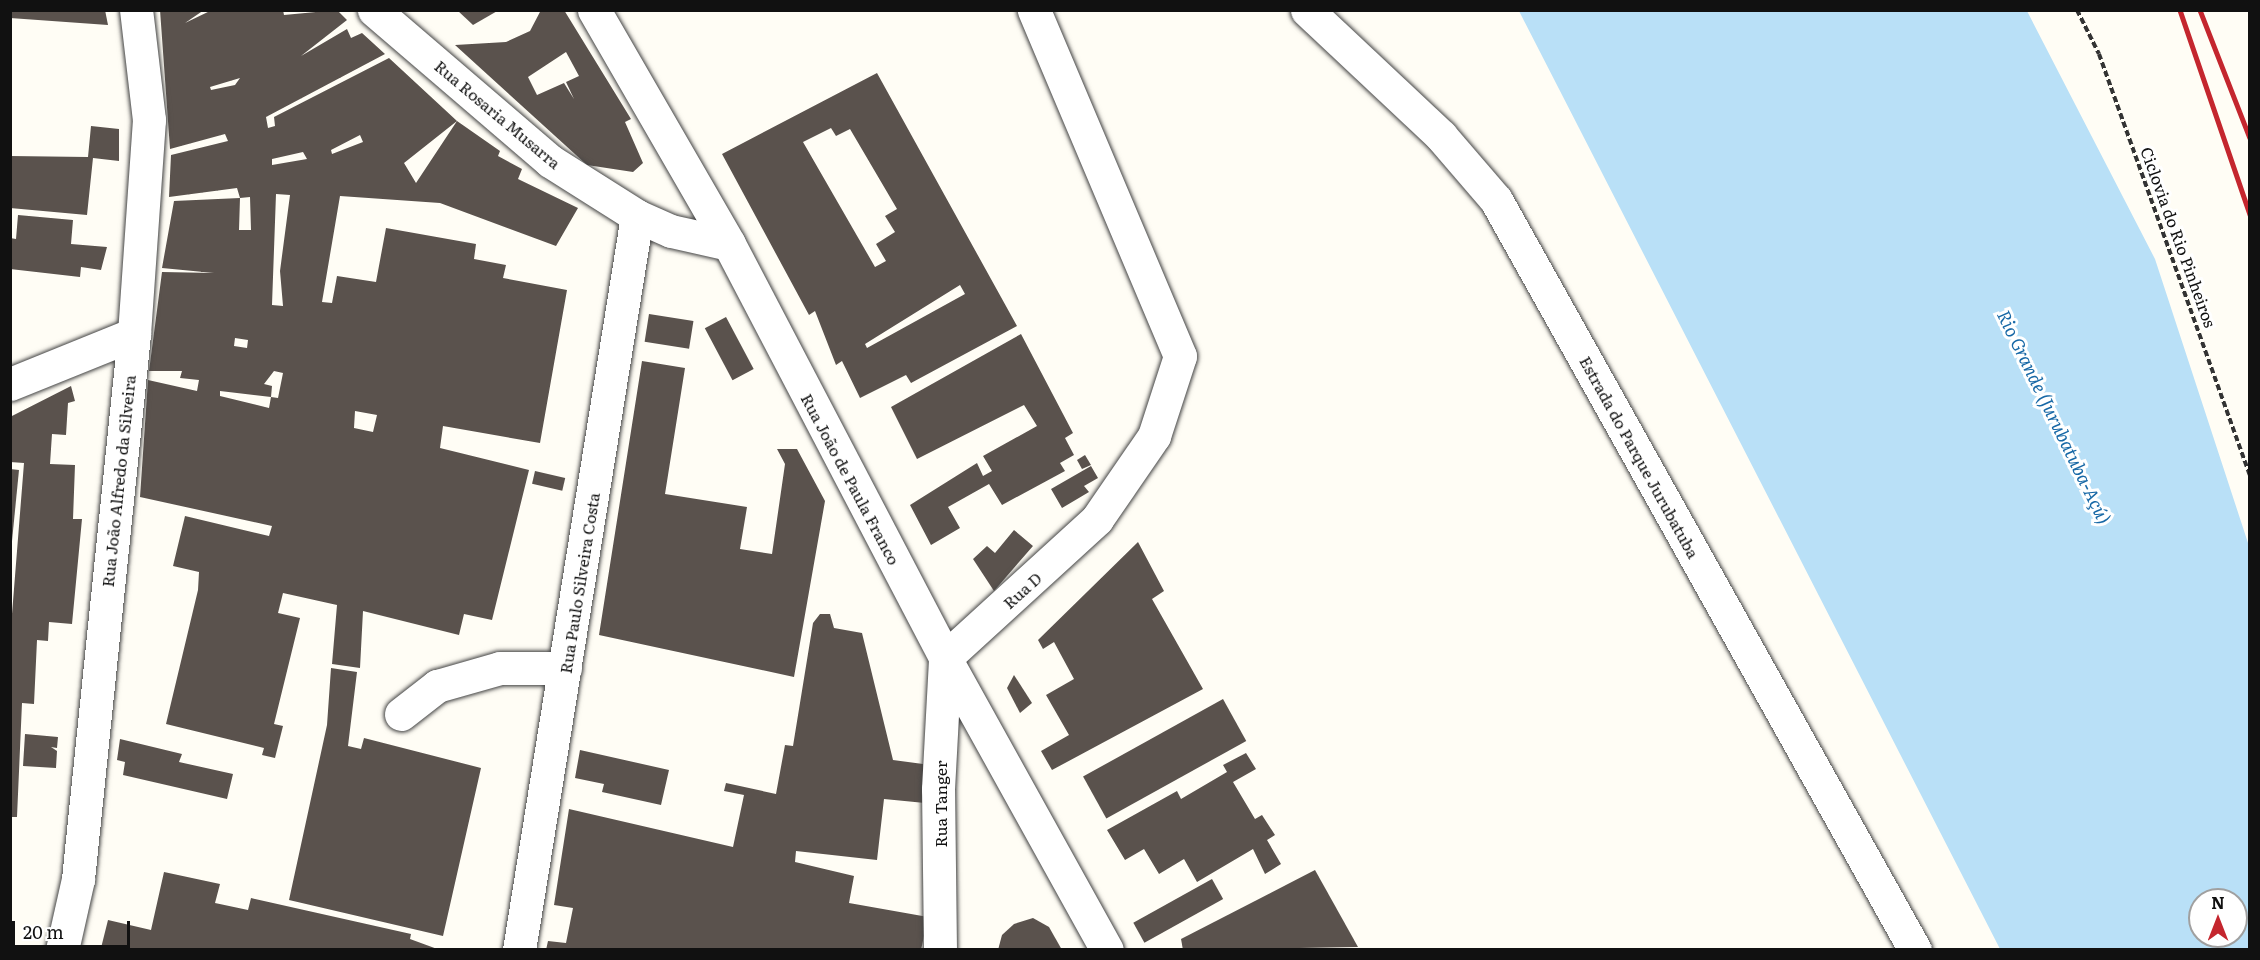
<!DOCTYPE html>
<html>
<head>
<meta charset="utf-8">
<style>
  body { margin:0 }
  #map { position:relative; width:2260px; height:960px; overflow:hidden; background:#fffdf5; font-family:Literata,serif }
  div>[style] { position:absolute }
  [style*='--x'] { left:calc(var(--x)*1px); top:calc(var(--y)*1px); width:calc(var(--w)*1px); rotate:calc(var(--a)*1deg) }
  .water>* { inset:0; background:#b9e0f7 }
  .building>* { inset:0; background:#5a524d; transform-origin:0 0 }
  .path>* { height:4px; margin-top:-2px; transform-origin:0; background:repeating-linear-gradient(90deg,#333 0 6px,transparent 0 9px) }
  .roads { filter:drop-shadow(0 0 2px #444) drop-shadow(0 0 2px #444) }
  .minor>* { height:33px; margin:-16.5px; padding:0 16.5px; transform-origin:16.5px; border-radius:16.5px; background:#fff }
  .rail>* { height:4.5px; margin:-2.25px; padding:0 2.25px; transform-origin:2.25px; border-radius:2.25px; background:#c4262e }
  span { translate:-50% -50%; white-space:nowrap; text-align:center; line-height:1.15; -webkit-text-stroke:6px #fff; paint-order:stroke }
  .street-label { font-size:16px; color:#111 }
  .water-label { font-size:18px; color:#1768a6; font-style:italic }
  .frame { position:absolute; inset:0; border:12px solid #111; pointer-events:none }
  .north { position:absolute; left:2188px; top:888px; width:60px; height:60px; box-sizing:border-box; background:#fff; border:2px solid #a0a0a0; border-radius:50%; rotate:0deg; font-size:16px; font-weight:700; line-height:24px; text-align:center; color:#111 }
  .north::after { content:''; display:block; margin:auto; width:21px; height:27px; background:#c4262e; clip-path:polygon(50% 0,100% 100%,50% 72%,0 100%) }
  .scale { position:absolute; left:12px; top:921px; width:118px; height:27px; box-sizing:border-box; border:3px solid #111; border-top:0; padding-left:8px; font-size:18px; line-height:21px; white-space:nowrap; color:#111; -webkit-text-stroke:4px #fff; paint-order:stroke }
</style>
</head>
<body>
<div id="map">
  <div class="water">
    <div style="clip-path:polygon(evenodd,1519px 11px,2027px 11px,2155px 259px,2249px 546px,2249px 949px,2000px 949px,1519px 11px,2200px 900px,2236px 900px,2236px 936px,2200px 936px,2200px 900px)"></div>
  </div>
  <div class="building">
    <div style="clip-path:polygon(10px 10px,105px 10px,108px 25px,10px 18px)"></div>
    <div style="clip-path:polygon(evenodd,160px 10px,204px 10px,185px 23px,212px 10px,283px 10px,284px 15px,337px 10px,347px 20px,301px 56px,347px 29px,351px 38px,362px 33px,385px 54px,266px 117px,268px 128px,275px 126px,274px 117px,389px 58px,457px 121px,500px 151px,498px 156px,522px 169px,518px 179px,578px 208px,556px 246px,440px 203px,340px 196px,322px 302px,332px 303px,337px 276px,376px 282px,386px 228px,476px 244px,474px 259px,506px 265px,503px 278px,567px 290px,540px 443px,443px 426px,440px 448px,529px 470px,492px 620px,464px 614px,459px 635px,363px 611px,360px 668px,332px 664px,337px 605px,283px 593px,278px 613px,300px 618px,274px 724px,283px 726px,275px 758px,262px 755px,264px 748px,166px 724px,198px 590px,199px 572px,173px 566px,185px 516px,269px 536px,272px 526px,140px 497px,148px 380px,197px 391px,199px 380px,180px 378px,182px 371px,149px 371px,162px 272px,214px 273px,162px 268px,174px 201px,240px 198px,239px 230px,251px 230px,250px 197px,240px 198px,237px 188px,169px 197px,171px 155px,228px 141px,225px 134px,170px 149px,160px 10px,240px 78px,235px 85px,211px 90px,210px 87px,240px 78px,160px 10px,457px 121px,416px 183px,404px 163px,457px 121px,160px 10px,360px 135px,363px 142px,332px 154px,331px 150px,360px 135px,160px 10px,303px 152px,307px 159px,272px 165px,272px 159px,303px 152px,160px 10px,276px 194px,290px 195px,280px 271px,283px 306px,272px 305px,276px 194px,160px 10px,235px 338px,248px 340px,247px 348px,234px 346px,235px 338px,160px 10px,274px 371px,283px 373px,278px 398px,271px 397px,272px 386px,264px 384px,274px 371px,160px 10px,220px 391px,271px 397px,269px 408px,220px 396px,220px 391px,160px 10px,355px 411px,377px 415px,373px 432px,354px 428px,355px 411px)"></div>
    <div style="clip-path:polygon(457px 10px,499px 10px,473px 25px)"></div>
    <div style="clip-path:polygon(evenodd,541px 10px,564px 10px,631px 119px,625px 122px,643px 163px,633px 172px,587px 165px,455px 45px,506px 42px,530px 31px,541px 10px,566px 52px,579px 76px,566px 82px,574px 99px,564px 83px,537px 95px,528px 77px,566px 52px)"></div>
    <div style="clip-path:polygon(evenodd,877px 73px,1017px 326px,911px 383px,906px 375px,860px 398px,842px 361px,836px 365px,815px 311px,809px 315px,722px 154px,877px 73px,831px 128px,836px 136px,850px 129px,897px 209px,885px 216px,895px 232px,876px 244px,886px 261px,875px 267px,803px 142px,831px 128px,877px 73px,960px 285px,965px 294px,867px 348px,865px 344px,960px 285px)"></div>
    <div style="clip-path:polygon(91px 126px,119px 129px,119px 161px,93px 158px,87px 215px,10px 208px,10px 156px,88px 157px)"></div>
    <div style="clip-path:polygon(18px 215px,73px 220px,71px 244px,107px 247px,101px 270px,81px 267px,80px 277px,10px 269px,10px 238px,16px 239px)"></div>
    <div style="left:649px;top:314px;width:45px;height:28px;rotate:9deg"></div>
    <div style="left:726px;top:317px;width:59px;height:24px;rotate:62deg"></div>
    <div style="clip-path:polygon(1021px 334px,1073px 433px,1065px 438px,1074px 455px,1060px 463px,1065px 471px,1002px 505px,989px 484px,948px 507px,960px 528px,931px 545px,910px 505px,977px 463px,983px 476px,992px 471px,983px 456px,1037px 426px,1024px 405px,917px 459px,891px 407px)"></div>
    <div style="clip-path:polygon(642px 361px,685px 368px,665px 494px,747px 507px,740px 549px,772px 554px,785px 464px,777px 449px,797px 449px,825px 501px,794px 677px,599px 635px)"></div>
    <div style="clip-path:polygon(71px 386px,75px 401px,68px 403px,66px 435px,52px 434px,50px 464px,75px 465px,73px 519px,82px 519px,72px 624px,49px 622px,48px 641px,37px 640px,34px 704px,22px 703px,17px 817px,10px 817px,10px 639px,24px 463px,10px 462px,10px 417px)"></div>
    <div style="clip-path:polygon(1085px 455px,1091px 465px,1082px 469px,1077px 460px)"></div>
    <div style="clip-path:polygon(1091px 466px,1098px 478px,1084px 486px,1089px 492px,1062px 508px,1051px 489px)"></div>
    <div style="clip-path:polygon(10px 469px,19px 470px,12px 541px,10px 541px)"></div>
    <div style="left:535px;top:471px;width:31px;height:13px;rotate:13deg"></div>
    <div style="clip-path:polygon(1014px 530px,1033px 546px,994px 591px,973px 559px,987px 546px,995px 553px)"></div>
    <div style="clip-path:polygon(1138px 542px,1164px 591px,1152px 599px,1203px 689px,1052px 770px,1041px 751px,1069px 735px,1046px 695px,1074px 679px,1054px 642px,1043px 649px,1038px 640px)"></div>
    <div style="clip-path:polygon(820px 614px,830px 614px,834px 628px,862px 633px,893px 760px,923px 764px,925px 803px,884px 799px,877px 860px,796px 851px,795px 862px,854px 876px,849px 903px,928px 917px,921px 950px,546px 950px,548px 941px,566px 943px,573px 908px,554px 905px,569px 809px,733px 847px,744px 795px,724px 791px,726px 783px,776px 794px,785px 745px,793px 746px,813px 623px)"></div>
    <div style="clip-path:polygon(331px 668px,357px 672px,348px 746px,361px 749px,364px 738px,481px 768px,443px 936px,289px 900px,327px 725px)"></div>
    <div style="clip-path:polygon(1014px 675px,1032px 703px,1020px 713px,1007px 688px)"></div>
    <div style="left:1223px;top:699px;width:48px;height:160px;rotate:61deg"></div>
    <div style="clip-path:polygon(25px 734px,58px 737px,57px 748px,51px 747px,57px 751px,56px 768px,23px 766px)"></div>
    <div style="clip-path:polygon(120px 739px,182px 754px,179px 762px,233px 774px,227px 799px,123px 775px,125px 762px,117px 760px)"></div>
    <div style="clip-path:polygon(580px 750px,669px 770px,661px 805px,602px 792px,604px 784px,575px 778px)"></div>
    <div style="clip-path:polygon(1246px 753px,1256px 769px,1233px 782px,1255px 819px,1262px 815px,1275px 835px,1267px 840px,1281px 864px,1265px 874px,1253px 849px,1197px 882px,1184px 859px,1159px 874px,1144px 849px,1125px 860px,1107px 830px,1177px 791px,1181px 799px,1227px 772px,1223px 765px)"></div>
    <div style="clip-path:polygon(1315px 870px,1358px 947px,1183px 950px,1181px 939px)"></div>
    <div style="clip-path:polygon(164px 872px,220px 884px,215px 903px,248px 910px,251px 898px,411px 934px,410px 939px,440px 950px,101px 948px,108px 920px,151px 930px)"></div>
    <div style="left:1212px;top:879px;width:23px;height:90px;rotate:61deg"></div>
    <div style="clip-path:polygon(1033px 918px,1049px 927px,1062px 950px,998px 950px,1002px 935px,1014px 924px)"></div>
  </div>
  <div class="path">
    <div style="--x:2077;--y:10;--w:49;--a:63.4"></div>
    <div style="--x:2099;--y:54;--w:447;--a:70.3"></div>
  </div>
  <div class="roads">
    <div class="minor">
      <div style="--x:374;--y:10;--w:232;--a:40.6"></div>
      <div style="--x:550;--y:161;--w:103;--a:32.3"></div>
      <div style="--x:637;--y:216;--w:37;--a:24"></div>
      <div style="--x:671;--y:231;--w:59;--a:12.6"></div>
      <div style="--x:594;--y:10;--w:270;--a:60"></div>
      <div style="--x:729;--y:244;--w:467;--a:62.4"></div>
      <div style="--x:945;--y:658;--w:334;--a:61"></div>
      <div style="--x:1307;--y:10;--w:184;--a:43.2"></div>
      <div style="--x:1441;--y:136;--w:84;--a:49.3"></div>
      <div style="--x:1496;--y:200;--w:859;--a:60.81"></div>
      <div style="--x:10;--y:384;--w:134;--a:-22"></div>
      <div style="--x:401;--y:714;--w:46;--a:-37.9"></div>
      <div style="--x:437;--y:686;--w:66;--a:-15.9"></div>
      <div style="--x:500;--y:668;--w:65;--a:0"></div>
      <div style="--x:62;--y:950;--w:73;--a:-77.3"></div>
      <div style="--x:78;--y:879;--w:548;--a:-84.13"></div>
      <div style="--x:134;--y:334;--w:215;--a:-86"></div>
      <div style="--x:149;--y:120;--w:111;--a:-96.7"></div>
      <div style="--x:519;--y:950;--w:743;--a:-80.87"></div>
      <div style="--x:940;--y:950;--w:161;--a:-90.7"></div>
      <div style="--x:938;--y:789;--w:131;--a:-86.9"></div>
      <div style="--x:945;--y:658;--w:206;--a:-42.4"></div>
      <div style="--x:1097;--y:519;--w:101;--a:-55.5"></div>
      <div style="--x:1154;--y:436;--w:84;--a:-72"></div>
      <div style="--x:1180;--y:356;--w:376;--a:-112.9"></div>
    </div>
  </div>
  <div class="rail">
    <div style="--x:2180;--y:10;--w:217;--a:71.1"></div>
    <div style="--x:2200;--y:10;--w:137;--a:68.7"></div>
  </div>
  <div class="street-label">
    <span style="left:498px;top:114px;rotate:40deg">Rua Rosaria Musarra</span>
    <span style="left:2179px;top:237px;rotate:70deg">Ciclovia do Rio Pinheiros</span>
    <span style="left:1640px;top:457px;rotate:61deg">Estrada do Parque Jurubatuba</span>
    <span style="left:851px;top:479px;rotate:62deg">Rua João de Paula Franco</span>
    <span style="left:118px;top:481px;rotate:-84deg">Rua João Alfredo da Silveira</span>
    <span style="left:579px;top:583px;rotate:-81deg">Rua Paulo Silveira Costa</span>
    <span style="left:1022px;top:590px;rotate:-42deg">Rua D</span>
    <span style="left:940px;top:804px;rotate:-90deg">Rua Tanger</span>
  </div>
  <div class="water-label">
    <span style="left:2054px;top:417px;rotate:64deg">Rio Grande (Jurubatuba-Açú)</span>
  </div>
  <div class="frame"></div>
  <div class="north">N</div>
  <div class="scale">20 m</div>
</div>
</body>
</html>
